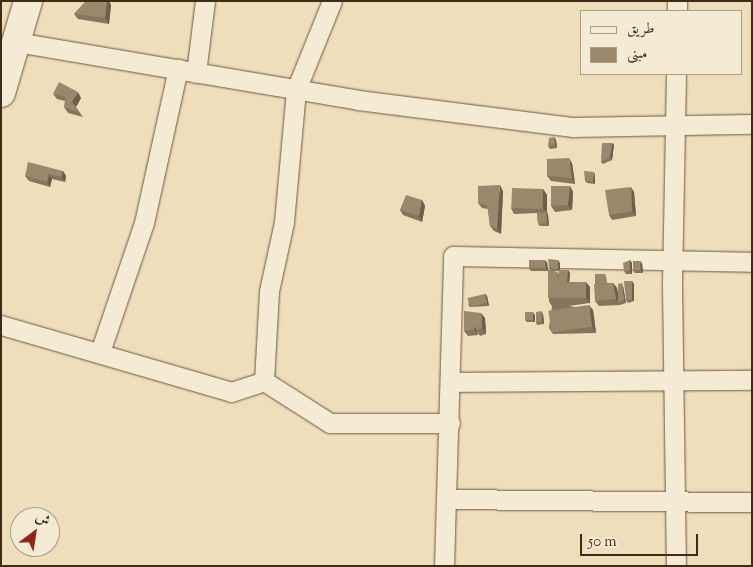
<!DOCTYPE html>
<html>
<head>
<meta charset="utf-8">
<style>
  body { margin:0 }
  #map { position:relative; width:753px; height:567px; overflow:hidden; background:#efdebb; font-family:"Sorts Mill Goudy",Amiri,serif }
  div>[style] { position:absolute }
  [style*='--x'] { left:calc(var(--x)*1px); top:calc(var(--y)*1px); width:calc(var(--w)*1px); rotate:calc(var(--a)*1deg) }
  .roads { filter:drop-shadow(0 0 1px #6b583f) drop-shadow(0 0 1px #6b583f) }
  .minor>* { height:19px; margin:-9.5px; padding:0 9.5px; transform-origin:9.5px; border-radius:9.5px; background:#f5ead3 }
  .secondary>* { height:28px; margin:-14px; padding:0 14px; transform-origin:14px; border-radius:14px; background:#f5ead3 }
  .wall>* { inset:0; background:#85755d }
  .shaded-wall>* { inset:0; background:#6c5f4c }
  .building>* { inset:0; background:#9b886c; transform-origin:0 0 }
  span { translate:-50% -50%; white-space:nowrap; text-align:center; line-height:1.15; -webkit-text-stroke:4px #f5ead3; paint-order:stroke }
  .frame { position:absolute; inset:0; border:2px solid #3f2b16; pointer-events:none }
  .legend { position:absolute; left:580px; top:10px; width:162px; height:65px; box-sizing:border-box; background:#f5ead3; border:1px solid #ac9e87; margin:0; padding:6px 9px; list-style:none; font-size:15px; color:#3f2b16 }
  .legend li { display:flex; align-items:center; gap:10px; height:25px }
  .legend b { width:25px; border:1px solid #ac9e87 }
  .north { position:absolute; left:10px; top:507px; width:50px; height:50px; box-sizing:border-box; background:#f5ead3; border:1px solid #ac9e87; border-radius:50%; rotate:31deg; font-size:14px; font-weight:700; line-height:20px; text-align:center; color:#3f2b16 }
  .north::after { content:''; display:block; margin:auto; width:18px; height:22px; background:#8f2418; clip-path:polygon(50% 0,100% 100%,50% 72%,0 100%) }
  .scale { position:absolute; left:580px; top:534px; width:118px; height:22px; box-sizing:border-box; border:2px solid #3f2b16; border-top:0; padding-left:6px; font-size:15px; line-height:18px; white-space:nowrap; color:#3f2b16; -webkit-text-stroke:4px #f5ead3; paint-order:stroke }
</style>
</head>
<body>
<div id="map">
  <div class="roads">
    <div class="minor">
      <div style="--x:677;--y:11;--w:10;--a:-90"></div>
      <div style="--x:16;--y:42;--w:347;--a:9.6"></div>
      <div style="--x:358;--y:100;--w:217;--a:7.2"></div>
      <div style="--x:573;--y:127;--w:179;--a:-1"></div>
      <div style="--x:196;--y:73;--w:73;--a:-82.9"></div>
      <div style="--x:676;--y:74;--w:211;--a:91.1"></div>
      <div style="--x:672;--y:285;--w:281;--a:89.2"></div>
      <div style="--x:1;--y:325;--w:240;--a:16.2"></div>
      <div style="--x:231;--y:392;--w:35;--a:-18"></div>
      <div style="--x:264;--y:381;--w:78;--a:32.5"></div>
      <div style="--x:330;--y:423;--w:120;--a:0"></div>
      <div style="--x:100;--y:352;--w:136;--a:-71.2"></div>
      <div style="--x:144;--y:223;--w:158;--a:-77.6"></div>
      <div style="--x:264;--y:381;--w:90;--a:-86.8"></div>
      <div style="--x:269;--y:291;--w:71;--a:-77.7"></div>
      <div style="--x:284;--y:222;--w:133;--a:-84.8"></div>
      <div style="--x:296;--y:90;--w:96;--a:-68"></div>
      <div style="--x:450;--y:382;--w:302;--a:-0.4"></div>
      <div style="--x:448;--y:499;--w:304;--a:0.6"></div>
      <div style="--x:444;--y:566;--w:310;--a:-88.3"></div>
      <div style="--x:453;--y:256;--w:299;--a:1.1"></div>
    </div>
    <div class="secondary">
      <div style="--x:1;--y:93;--w:96;--a:-73.6"></div>
    </div>
  </div>
  <div class="wall">
    <div style="clip-path:polygon(86px 1px,109px 1px,111px 5px,109px 24px,78px 19px,74px 14px)"></div>
    <div style="clip-path:polygon(53px 94px,81px 98px,76px 107px,83px 117px,68px 113px,64px 107px,65px 101px,57px 99px)"></div>
    <div style="clip-path:polygon(554px 137px,556px 140px,557px 148px,550px 149px,548px 146px)"></div>
    <div style="clip-path:polygon(612px 143px,614px 145px,612px 160px,603px 164px,601px 162px)"></div>
    <div style="clip-path:polygon(572px 163px,575px 184px,551px 181px,547px 176px)"></div>
    <div style="clip-path:polygon(63px 171px,66px 176px,65px 182px,52px 179px,50px 187px,29px 181px,25px 176px)"></div>
    <div style="clip-path:polygon(595px 175px,595px 184px,587px 183px,585px 181px)"></div>
    <div style="clip-path:polygon(570px 186px,573px 192px,572px 210px,555px 212px,551px 206px)"></div>
    <div style="clip-path:polygon(543px 189px,547px 195px,547px 212px,548px 215px,549px 226px,540px 226px,538px 224px,537px 213px,514px 214px,511px 208px)"></div>
    <div style="clip-path:polygon(503px 191px,501px 234px,494px 231px,490px 226px,488px 209px,482px 208px,478px 203px)"></div>
    <div style="clip-path:polygon(634px 192px,636px 216px,612px 220px,609px 215px)"></div>
    <div style="clip-path:polygon(422px 200px,425px 206px,422px 222px,403px 215px,400px 210px)"></div>
    <div style="clip-path:polygon(630px 260px,632px 263px,632px 274px,626px 274px,624px 271px)"></div>
    <div style="clip-path:polygon(547px 262px,548px 270px,557px 272px,559px 274px,559px 271px,551px 271px,549px 268px,560px 263px,560px 270px,568px 270px,570px 273px,569px 283px,590px 287px,590px 303px,569px 306px,593px 310px,596px 333px,553px 334px,549px 328px,552px 306px,549px 302px,548px 271px,531px 271px,529px 268px)"></div>
    <div style="clip-path:polygon(642px 263px,643px 273px,635px 273px,633px 270px)"></div>
    <div style="clip-path:polygon(605px 274px,606px 277px,607px 283px,613px 283px,617px 288px,618px 294px,623px 286px,626px 303px,620px 305px,599px 306px,595px 301px,595px 284px)"></div>
    <div style="clip-path:polygon(634px 284px,634px 301px,628px 303px,626px 300px)"></div>
    <div style="clip-path:polygon(485px 294px,487px 296px,489px 306px,470px 307px,468px 304px)"></div>
    <div style="clip-path:polygon(543px 314px,544px 324px,537px 325px,536px 322px)"></div>
    <div style="clip-path:polygon(535px 315px,535px 322px,527px 322px,525px 320px)"></div>
    <div style="clip-path:polygon(485px 318px,486px 334px,480px 336px,477px 331px,478px 335px,468px 336px,464px 331px)"></div>
  </div>
  <div class="shaded-wall">
    <div style="clip-path:polygon(107px 1px,109px 1px,111px 5px,109px 24px,105px 18px)"></div>
    <div style="clip-path:polygon(78px 92px,81px 98px,76px 107px,72px 102px)"></div>
    <div style="clip-path:polygon(554px 137px,556px 140px,557px 148px,555px 145px)"></div>
    <div style="clip-path:polygon(612px 143px,614px 145px,612px 160px,610px 157px)"></div>
    <div style="clip-path:polygon(569px 158px,572px 163px,575px 184px,572px 178px)"></div>
    <div style="clip-path:polygon(63px 171px,66px 176px,65px 182px,61px 177px)"></div>
    <div style="clip-path:polygon(594px 172px,595px 175px,595px 184px,593px 181px)"></div>
    <div style="clip-path:polygon(49px 174px,52px 179px,50px 187px,47px 182px)"></div>
    <div style="clip-path:polygon(500px 185px,503px 191px,501px 234px,497px 229px)"></div>
    <div style="clip-path:polygon(570px 186px,573px 192px,572px 210px,568px 205px)"></div>
    <div style="clip-path:polygon(631px 187px,634px 192px,636px 216px,632px 211px)"></div>
    <div style="clip-path:polygon(543px 189px,547px 195px,547px 212px,548px 215px,549px 226px,547px 223px,547px 213px,543px 208px)"></div>
    <div style="clip-path:polygon(422px 200px,425px 206px,422px 222px,419px 216px)"></div>
    <div style="clip-path:polygon(545px 260px,547px 262px,548px 271px,546px 268px)"></div>
    <div style="clip-path:polygon(558px 260px,560px 263px,560px 271px,558px 269px)"></div>
    <div style="clip-path:polygon(630px 260px,632px 263px,632px 274px,630px 271px)"></div>
    <div style="clip-path:polygon(640px 261px,642px 263px,643px 273px,641px 270px)"></div>
    <div style="clip-path:polygon(568px 270px,570px 273px,569px 286px,567px 283px)"></div>
    <div style="clip-path:polygon(632px 281px,634px 284px,634px 301px,632px 299px)"></div>
    <div style="clip-path:polygon(586px 282px,590px 287px,590px 303px,586px 298px)"></div>
    <div style="clip-path:polygon(613px 283px,617px 288px,619px 302px,618px 302px,616px 299px)"></div>
    <div style="clip-path:polygon(622px 283px,623px 286px,626px 303px,624px 300px)"></div>
    <div style="clip-path:polygon(485px 294px,487px 296px,489px 306px,487px 303px)"></div>
    <div style="clip-path:polygon(589px 305px,593px 310px,596px 333px,592px 327px)"></div>
    <div style="clip-path:polygon(541px 311px,543px 314px,544px 324px,542px 322px)"></div>
    <div style="clip-path:polygon(533px 312px,535px 315px,535px 322px,533px 319px)"></div>
    <div style="clip-path:polygon(481px 313px,485px 318px,486px 334px,482px 328px)"></div>
    <div style="clip-path:polygon(474px 326px,477px 331px,478px 335px,474px 329px)"></div>
  </div>
  <div class="building">
    <div style="clip-path:polygon(86px 1px,107px 1px,105px 18px,74px 14px)"></div>
    <div style="clip-path:polygon(59px 82px,78px 92px,72px 102px,79px 112px,64px 107px,66px 97px,53px 94px)"></div>
    <div style="clip-path:polygon(554px 137px,555px 145px,548px 146px,549px 138px)"></div>
    <div style="clip-path:polygon(602px 143px,612px 143px,610px 157px,601px 162px)"></div>
    <div style="clip-path:polygon(569px 158px,572px 178px,547px 176px,547px 159px)"></div>
    <div style="clip-path:polygon(28px 162px,63px 171px,61px 177px,49px 174px,47px 182px,25px 176px)"></div>
    <div style="clip-path:polygon(584px 171px,594px 172px,593px 181px,585px 181px)"></div>
    <div style="clip-path:polygon(500px 185px,497px 229px,490px 226px,487px 205px,478px 203px,478px 186px)"></div>
    <div style="clip-path:polygon(551px 186px,570px 186px,568px 205px,551px 206px)"></div>
    <div style="clip-path:polygon(631px 187px,632px 211px,609px 215px,605px 190px)"></div>
    <div style="left:512px;top:188px;width:31px;height:20px;rotate:2deg"></div>
    <div style="clip-path:polygon(406px 195px,422px 200px,419px 216px,400px 210px)"></div>
    <div style="left:546px;top:212px;width:11px;height:9px;rotate:85deg"></div>
    <div style="clip-path:polygon(548px 259px,558px 260px,558px 269px,549px 268px)"></div>
    <div style="left:529px;top:260px;width:16px;height:8px"></div>
    <div style="clip-path:polygon(630px 260px,630px 271px,624px 271px,623px 263px)"></div>
    <div style="left:633px;top:261px;width:7px;height:9px"></div>
    <div style="clip-path:polygon(548px 270px,557px 272px,558px 281px,559px 270px,568px 270px,567px 283px,549px 284px)"></div>
    <div style="clip-path:polygon(595px 274px,605px 274px,606px 283px,595px 284px)"></div>
    <div style="clip-path:polygon(624px 281px,632px 281px,632px 299px,626px 300px)"></div>
    <div style="left:586px;top:282px;width:16px;height:38px;rotate:90deg"></div>
    <div style="clip-path:polygon(613px 283px,616px 299px,595px 301px,594px 284px)"></div>
    <div style="clip-path:polygon(622px 283px,624px 300px,618px 302px,618px 284px)"></div>
    <div style="left:485px;top:294px;width:9px;height:18px;rotate:77deg"></div>
    <div style="left:589px;top:305px;width:22px;height:41px;rotate:82deg"></div>
    <div style="clip-path:polygon(464px 311px,481px 313px,482px 328px,477px 330px,474px 326px,474px 329px,464px 331px)"></div>
    <div style="clip-path:polygon(541px 311px,542px 322px,536px 322px,536px 312px)"></div>
    <div style="left:525px;top:312px;width:8px;height:8px"></div>
  </div>
  <div class="frame"></div>
  <ul class="legend">
  <li><b style="height:6px;background:#f5ead3"></b>طريق</li>
  <li><b style="height:14px;background:#9b886c"></b>مبنى</li>
  </ul>
  <div class="north">ش</div>
  <div class="scale">50 m</div>
</div>
</body>
</html>
